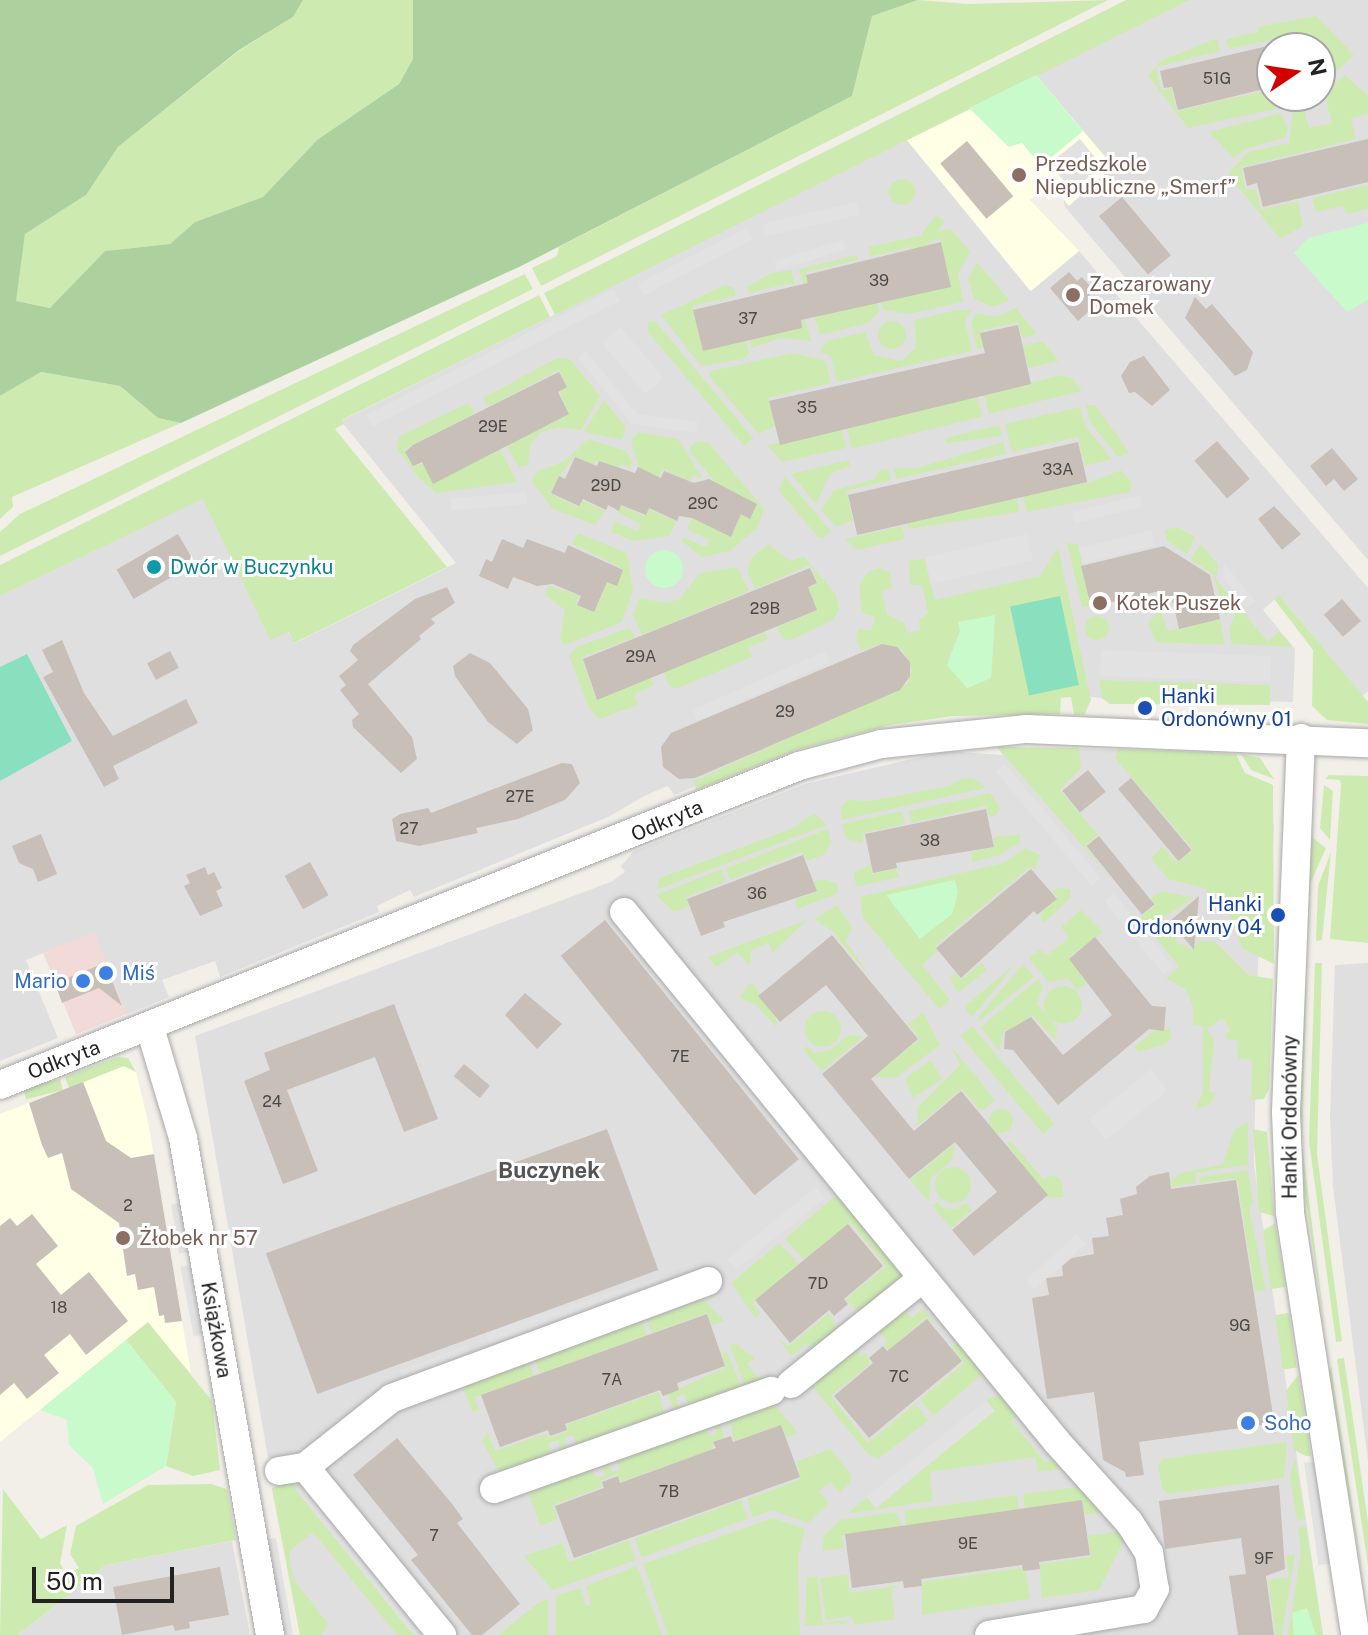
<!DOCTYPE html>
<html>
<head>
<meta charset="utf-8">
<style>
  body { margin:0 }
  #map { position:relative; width:1368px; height:1635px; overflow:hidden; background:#f2efe9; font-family:"Public Sans",sans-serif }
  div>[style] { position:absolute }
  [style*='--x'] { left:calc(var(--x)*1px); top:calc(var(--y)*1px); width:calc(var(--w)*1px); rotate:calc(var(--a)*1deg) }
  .residential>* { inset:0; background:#e0dfdf }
  .commercial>* { inset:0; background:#f2dad9; transform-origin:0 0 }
  .education>* { inset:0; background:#ffffe5 }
  .grass>* { inset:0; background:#cdebb0; transform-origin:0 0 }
  .round { border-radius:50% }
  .forest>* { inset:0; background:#add19e }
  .park>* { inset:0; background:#c8facc }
  .pitch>* { inset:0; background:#88e0be; transform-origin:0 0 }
  .parking>* { inset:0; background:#e2e2e2; transform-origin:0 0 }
  .building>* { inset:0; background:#c7bfb8; transform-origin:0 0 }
  .roads { filter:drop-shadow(0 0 2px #a9a9a9) drop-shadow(0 0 2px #a9a9a9) }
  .minor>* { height:28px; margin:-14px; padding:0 14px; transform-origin:14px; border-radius:14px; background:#fff }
  .dots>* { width:22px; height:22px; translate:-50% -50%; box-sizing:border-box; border:4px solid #fff; border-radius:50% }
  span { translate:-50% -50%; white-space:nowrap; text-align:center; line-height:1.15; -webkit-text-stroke:6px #fff; paint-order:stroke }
  .number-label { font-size:16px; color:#4b4948 }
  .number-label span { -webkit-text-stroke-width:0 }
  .education-label { font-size:20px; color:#785e54 }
  .left { translate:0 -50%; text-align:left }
  .culture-label { font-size:20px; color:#0d838f }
  .transit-label { font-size:20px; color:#164399 }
  .right { translate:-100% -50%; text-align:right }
  .street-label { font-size:20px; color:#222 }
  .shop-label { font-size:20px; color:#366cbe }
  .neighbourhood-label { font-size:22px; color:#555; font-weight:700 }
  .north { position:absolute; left:1256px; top:32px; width:80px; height:80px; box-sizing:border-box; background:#fff; border:2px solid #a7a7a7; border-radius:50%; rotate:77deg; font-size:22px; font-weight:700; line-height:32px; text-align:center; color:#222 }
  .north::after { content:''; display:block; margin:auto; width:28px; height:36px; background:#d40000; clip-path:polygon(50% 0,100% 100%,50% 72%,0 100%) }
  .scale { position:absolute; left:32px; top:1567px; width:142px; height:36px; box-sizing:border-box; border:4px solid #222; border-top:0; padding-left:10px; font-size:24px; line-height:28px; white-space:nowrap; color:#222; -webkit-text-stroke:6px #fff; paint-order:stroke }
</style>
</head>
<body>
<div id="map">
  <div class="residential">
    <div style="clip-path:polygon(evenodd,1190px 0,1368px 0,1368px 560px,1065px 207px,1036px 75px,1190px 0,1272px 48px,1320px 48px,1320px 96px,1272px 96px,1272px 48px)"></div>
    <div style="clip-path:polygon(906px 139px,1030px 291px,1079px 251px,1368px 588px,1368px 691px,1362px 696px,1279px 595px,1263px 610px,1295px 649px,1293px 702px,1102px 698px,945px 684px,674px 795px,668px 786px,648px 794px,608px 817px,414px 897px,410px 890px,377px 906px,379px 912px,220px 977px,215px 961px,162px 980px,169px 997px,127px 1014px,93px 933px,26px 960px,58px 1038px,0 1061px,0 596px,203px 498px,295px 643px,456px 563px,341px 421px)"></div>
    <div style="clip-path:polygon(997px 747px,1213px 752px,1274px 824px,1270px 929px,1258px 959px,1254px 1165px,1323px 1635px,300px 1635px,272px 1488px,283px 1483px,277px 1457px,268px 1458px,195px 1036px,611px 882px,625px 872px,621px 866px,634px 851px,805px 784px,946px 751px,1003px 755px)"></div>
    <div style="clip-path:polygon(1368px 963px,1368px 1461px,1333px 1187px,1330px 1118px,1335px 965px)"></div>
    <div style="clip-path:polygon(232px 1541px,250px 1635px,18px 1635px,106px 1565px)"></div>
  </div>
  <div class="commercial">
    <div style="left:94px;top:932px;width:88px;height:55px;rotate:68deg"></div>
  </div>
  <div class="education">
    <div style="clip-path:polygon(1036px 75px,1113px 166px,1069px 206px,1051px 184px,1030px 200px,1079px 251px,1031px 291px,906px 139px)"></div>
    <div style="clip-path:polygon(124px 1066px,136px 1072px,148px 1122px,191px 1373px,147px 1323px,0 1442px,0 1114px)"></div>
  </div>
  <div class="grass">
    <div style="clip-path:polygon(303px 0,413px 0,413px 59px,399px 84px,317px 140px,263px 197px,195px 222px,170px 244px,105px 251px,51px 308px,15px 301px,25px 234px,86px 195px,118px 147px,240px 50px,293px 17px)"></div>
    <div style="clip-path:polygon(918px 0,968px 4px,1108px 0,541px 286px,532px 268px,557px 256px,559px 247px,852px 96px,872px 16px)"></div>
    <div style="clip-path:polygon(1126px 0,1190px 0,555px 315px,544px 293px)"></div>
    <div style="clip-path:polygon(1316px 16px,1354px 55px,1320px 88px,1320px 48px,1300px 48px,1296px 35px,1229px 49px,1226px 39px,1258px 32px,1257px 27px)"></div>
    <div style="clip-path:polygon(1217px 38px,1220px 51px,1156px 67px,1161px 90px,1171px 88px,1177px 111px,1272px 89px,1272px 96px,1311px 96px,1303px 103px,1188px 128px,1148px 76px,1160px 61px)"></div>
    <div style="clip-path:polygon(1345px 75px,1368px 96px,1368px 114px,1351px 118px,1356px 139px,1241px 167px,1246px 190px,1256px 189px,1261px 210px,1298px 201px,1303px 226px,1280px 239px,1228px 174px,1248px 152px,1289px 143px,1293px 111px,1304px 109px,1309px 128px,1332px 123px,1324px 92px)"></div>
    <div style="clip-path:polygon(1281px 113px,1288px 129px,1285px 138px,1247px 148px,1234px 158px,1209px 132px)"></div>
    <div class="round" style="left:889px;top:179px;width:26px;height:26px"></div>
    <div style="clip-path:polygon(1368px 185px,1368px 209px,1346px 214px,1343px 206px,1316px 212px,1312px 198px)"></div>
    <div style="left:936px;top:215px;width:11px;height:76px;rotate:38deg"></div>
    <div style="clip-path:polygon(951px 229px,970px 252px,958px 274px,963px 302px,909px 314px,883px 310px,881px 301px,951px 287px,940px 239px,870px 257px,868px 247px)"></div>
    <div style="clip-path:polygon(857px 255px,858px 260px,806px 272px,816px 316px,877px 302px,879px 312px,868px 323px,820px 335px,799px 269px)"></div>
    <div style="clip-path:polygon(977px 262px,1010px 301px,992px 307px,974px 298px,968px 279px)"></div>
    <div style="clip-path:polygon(791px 270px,811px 341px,780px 338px,752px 348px,750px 340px,802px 327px,792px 283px,749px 293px,747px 287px,771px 273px)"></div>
    <div style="clip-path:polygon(525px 274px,533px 289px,0 556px,0 532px,20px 514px)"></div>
    <div style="clip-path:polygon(725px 285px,734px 288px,736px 296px,692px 306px,703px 351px,746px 341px,749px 353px,744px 359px,701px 366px,661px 315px)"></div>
    <div style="clip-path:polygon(539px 295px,550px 317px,342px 420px,344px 424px,335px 429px,447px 567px,294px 643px,289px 632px,270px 640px,203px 499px,0 596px,0 565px)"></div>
    <div style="clip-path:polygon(1016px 308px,1037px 334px,1022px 338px,1018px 322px,980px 331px,984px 348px,977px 349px,971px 324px,976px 313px,996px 317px)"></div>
    <div style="clip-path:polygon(956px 310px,971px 310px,965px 322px,972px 351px,837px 382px,831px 357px,820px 351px,826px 341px,865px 332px,874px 355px,901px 361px,916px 348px,915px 320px)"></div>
    <div style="clip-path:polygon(655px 321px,753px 438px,744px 446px,648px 332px,648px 322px)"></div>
    <div class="round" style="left:878px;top:321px;width:28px;height:28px"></div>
    <div style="clip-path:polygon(1043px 341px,1059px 361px,1029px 368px,1021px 346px)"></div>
    <div style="clip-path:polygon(793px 353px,826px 361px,831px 383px,768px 398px,775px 426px,759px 434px,709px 376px,711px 371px)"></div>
    <div style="clip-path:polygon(557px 358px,570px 359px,600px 396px,581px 430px,559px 427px,540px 433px,530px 445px,528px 465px,519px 467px,506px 446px,569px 414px,559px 391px,567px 387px,559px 370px,488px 407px,483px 398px)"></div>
    <div style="clip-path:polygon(41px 372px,120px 386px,158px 418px,181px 423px,12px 497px,13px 507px,0 519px,0 396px)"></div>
    <div style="clip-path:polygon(1061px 375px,1072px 378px,1082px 391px,989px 414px,984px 395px)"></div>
    <div style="left:977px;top:396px;width:21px;height:134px;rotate:76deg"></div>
    <div style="clip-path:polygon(604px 400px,626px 428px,622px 440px,584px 432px)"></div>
    <div style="clip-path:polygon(468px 403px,476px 413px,405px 449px,413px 466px,500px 449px,517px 482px,436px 493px,418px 477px,397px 449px,397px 442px,400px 436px)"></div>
    <div style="clip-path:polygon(1086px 405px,1095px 405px,1129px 452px,1118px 457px,1090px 422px)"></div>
    <div style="clip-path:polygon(1080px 407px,1085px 426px,1112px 459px,1085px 466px,1078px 437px,1012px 452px,1005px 424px)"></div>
    <div style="clip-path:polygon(999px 425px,1002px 436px,947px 443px,945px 438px)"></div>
    <div style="clip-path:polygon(841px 428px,846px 448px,782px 462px,767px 445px)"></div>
    <div style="clip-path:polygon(638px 432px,678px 439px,703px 479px,694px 475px,690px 481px,663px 469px,658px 478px,639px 468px,631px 441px)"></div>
    <div style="clip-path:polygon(588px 439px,626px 451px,632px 461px,629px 468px,621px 464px,618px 470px,596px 460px,594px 465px,574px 456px,549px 493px,578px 507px,581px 500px,605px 511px,595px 525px,553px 509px,531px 481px,538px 471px,565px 461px)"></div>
    <div style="clip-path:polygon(699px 441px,709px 443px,764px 509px,757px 528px,730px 551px,702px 557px,681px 541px,683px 537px,706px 547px,710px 540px,687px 529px,691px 518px,731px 536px,741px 514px,751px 518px,757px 504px,717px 484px,691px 454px,690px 446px)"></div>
    <div style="clip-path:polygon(1003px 442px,1006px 454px,896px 479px,894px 468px,917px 468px)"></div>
    <div style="clip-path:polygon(849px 460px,850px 466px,830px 474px,816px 504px,791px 474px)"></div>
    <div style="clip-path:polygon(888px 469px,891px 480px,846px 491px,853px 520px,836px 527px,821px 510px,834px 490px,875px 479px,878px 471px)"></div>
    <div style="clip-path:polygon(1121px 470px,1132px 483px,1130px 492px,1027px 512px,1022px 493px,1088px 483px)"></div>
    <div style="clip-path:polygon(784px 476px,831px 531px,824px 538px,818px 537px,779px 491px)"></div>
    <div style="left:1017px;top:499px;width:13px;height:112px;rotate:81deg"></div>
    <div style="clip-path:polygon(620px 505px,644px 516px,648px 508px,676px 522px,669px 536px,633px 541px,611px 532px,615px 521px,637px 532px,641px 524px,617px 512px)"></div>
    <div style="clip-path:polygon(902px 526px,905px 539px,857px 550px,845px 539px)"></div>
    <div style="clip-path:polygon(1178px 527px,1195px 537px,1187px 554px,1167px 541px,1165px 530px)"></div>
    <div style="clip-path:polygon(578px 533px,627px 553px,633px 591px,622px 622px,565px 645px,560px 639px,565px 610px,545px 595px,548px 586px,579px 595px,576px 605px,594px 612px,607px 582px,617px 585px,623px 569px,571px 543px)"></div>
    <div style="clip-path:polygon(1067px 543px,1078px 544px,1090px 606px,1082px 608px)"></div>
    <div style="clip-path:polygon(768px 544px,790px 561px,804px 557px,836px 594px,839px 610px,833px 620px,789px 641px,782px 638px,777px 627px,817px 610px,808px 587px,818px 583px,810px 565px,755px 589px,747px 571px,751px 558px)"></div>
    <div style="clip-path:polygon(1201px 544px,1218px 565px,1216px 579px,1232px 599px,1226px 618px,1213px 574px,1190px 559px)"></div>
    <div style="clip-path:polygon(evenodd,1058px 547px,1091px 700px,1084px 715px,1074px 715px,1071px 697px,1061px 698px,1060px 714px,953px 716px,890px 725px,799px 749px,696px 790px,694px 781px,907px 684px,912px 670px,903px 650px,882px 643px,861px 651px,856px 638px,858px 628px,871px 631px,875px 617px,862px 613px,859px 586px,869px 571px,880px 568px,890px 573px,892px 588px,882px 591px,887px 614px,904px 623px,907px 633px,920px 630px,919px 620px,928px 613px,922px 585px,910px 585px,909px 561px,925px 559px,935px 600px,1040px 576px,1058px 547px,995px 615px,991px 678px,967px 688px,948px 659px,960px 631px,995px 615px)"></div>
    <div style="clip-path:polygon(737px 567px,749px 591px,642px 635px,633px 615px,639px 598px,667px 603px,679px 599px,700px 573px)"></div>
    <div style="clip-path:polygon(1279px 595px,1368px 702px,1368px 724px,1327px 720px,1312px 706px,1313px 650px,1274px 599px)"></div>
    <div style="clip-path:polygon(1237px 605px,1268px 642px,1279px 631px,1292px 647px,1232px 644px,1229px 631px)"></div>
    <div style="clip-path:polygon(1160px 609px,1168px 631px,1220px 619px,1225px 645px,1156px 642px,1148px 623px)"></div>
    <div class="round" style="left:1085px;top:616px;width:24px;height:24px"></div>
    <div style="clip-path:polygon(629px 628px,636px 637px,582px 657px,596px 699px,650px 676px,654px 685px,634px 694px,638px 705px,599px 719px,588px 706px,569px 656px,577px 647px)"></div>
    <div style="clip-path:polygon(765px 632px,768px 639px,748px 648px,752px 657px,676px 689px,669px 686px,664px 672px)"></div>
    <div style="clip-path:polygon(1099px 680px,1270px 685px,1270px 705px,1110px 704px,1102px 698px)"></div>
    <div style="clip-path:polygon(997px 747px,1079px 748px,1081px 768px,1060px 790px,1098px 835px,1085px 846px,1111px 879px)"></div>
    <div style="clip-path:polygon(1118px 749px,1236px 754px,1245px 773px,1273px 785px,1274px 964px,1243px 949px,1230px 917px,1204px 888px,1168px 879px,1151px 858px,1162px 847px,1177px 863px,1193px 849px,1115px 758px)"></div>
    <div style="clip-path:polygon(1241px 754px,1260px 758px,1274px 779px,1251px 770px)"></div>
    <div style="clip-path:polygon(1329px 775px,1368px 776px,1368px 943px,1330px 939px,1341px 785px,1340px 780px,1325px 779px)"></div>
    <div style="clip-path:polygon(963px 778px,973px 778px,986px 788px,841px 820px,841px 808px,848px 800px,870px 801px,949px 786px)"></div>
    <div style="clip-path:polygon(1324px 785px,1333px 791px,1330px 840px,1320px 828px)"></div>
    <div style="clip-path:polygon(990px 793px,1000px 808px,996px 815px,989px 817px,986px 806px,911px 823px,909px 811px)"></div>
    <div style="clip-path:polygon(902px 811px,905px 824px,864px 833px,862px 843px,846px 839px,842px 824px)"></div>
    <div style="clip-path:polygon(815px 813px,827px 825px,656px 890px,660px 878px,791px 829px)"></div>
    <div style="clip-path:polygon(828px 829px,831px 843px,824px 855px,806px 861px,802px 852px,730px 880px,726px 868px)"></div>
    <div style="clip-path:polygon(1313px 830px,1313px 838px,1326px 848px,1310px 884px,1308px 939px,1305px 883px)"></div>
    <div style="clip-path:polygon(1013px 835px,1020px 835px,1020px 842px,997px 856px,972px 862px,971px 852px,995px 847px,993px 837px)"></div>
    <div style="clip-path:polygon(1025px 848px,1040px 855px,1035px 870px,1031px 866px,935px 946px,938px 951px,922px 965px,950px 1000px,939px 1009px,863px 918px,860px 897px,1003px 863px)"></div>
    <div style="clip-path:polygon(1331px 852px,1322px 940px,1316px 941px,1318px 886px)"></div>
    <div style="clip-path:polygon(870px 864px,872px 874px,896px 869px,899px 877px,856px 887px,854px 873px)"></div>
    <div style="clip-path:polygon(722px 869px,726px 881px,686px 897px,689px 906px,674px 912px,656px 895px)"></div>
    <div style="clip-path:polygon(824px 879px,837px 884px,837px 894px,797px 909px,795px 900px,817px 891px,814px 882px)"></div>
    <div style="clip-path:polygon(1059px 888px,1070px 889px,1070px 898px,1044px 923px,1039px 915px,1058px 898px,1052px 891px)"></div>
    <div style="clip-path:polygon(1161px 891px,1194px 898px,1163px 918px,1176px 934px,1176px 942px,1192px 949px,1199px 941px,1214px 941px,1248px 975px,1273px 979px,1269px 1089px,1264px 1099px,1251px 1100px,1252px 1060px,1238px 1058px,1237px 1040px,1228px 1040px,1225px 1034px,1231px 1030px,1222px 1018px,1207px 1029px,1214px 1040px,1209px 1092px,1217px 1093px,1210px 1104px,1196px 1109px,1203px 1091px,1203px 1026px,1193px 1025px,1193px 1007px,1186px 990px,1166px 978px,1179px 966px,1139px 918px,1155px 905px,1151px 899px)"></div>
    <div style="clip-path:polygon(837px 905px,852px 927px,846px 941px,874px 982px,832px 931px,814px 919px)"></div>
    <div style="clip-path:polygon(1081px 910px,1103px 932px,1069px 957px,1089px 982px,1077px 990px,1068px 979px,1048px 982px,1029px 958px,1040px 949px,1046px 956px,1069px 938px,1061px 927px)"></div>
    <div style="clip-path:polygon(807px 920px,772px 953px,769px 943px,751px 950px,750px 966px,737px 952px,716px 967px,708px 957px)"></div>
    <div style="clip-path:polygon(981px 963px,987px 970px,958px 993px,950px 978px,955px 973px,961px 979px)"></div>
    <div style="clip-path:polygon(1016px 963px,973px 1016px,971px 1016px,964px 1007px)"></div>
    <div style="clip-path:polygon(1315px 963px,1322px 963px,1317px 1154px,1342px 1341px,1336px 1342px,1309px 1141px)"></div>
    <div style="clip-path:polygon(1023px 964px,1034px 977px,978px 1022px,979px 1016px)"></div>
    <div style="clip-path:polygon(1307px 969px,1302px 1144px,1326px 1335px,1297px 1142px)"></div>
    <div style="clip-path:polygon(1038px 979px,1043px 987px,1037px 1004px,1057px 1028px,1056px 1041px,1032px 1015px,1013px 1031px,1004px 1030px,999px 1051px,981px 1027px)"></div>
    <div style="clip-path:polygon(749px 984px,754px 984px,778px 1023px,775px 1026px,756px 1005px,740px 998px)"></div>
    <div class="round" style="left:1044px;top:986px;width:38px;height:38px"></div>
    <div class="round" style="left:805px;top:1011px;width:36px;height:36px"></div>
    <div style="clip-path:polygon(923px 1012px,940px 1045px,896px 1078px,873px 1077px,920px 1039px,908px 1024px)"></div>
    <div style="left:972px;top:1026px;width:128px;height:15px;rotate:50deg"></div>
    <div style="clip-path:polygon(1169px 1028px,1172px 1038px,1166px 1044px,1138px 1052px,1134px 1047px,1155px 1030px)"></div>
    <div style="clip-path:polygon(848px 1035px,864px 1036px,822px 1071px,803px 1050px,807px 1046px,814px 1053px,829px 1051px)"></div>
    <div style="clip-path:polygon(951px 1046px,995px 1100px,984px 1110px,978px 1108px,962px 1089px,917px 1126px,918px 1107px,960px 1065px)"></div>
    <div style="clip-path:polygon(118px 1057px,128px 1058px,136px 1072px,124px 1066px,69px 1088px,65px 1077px)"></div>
    <div style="clip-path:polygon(931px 1060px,942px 1079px,913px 1098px,905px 1079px)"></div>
    <div style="left:60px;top:1079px;width:11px;height:38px;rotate:75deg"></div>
    <div class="round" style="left:989px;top:1109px;width:24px;height:24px"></div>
    <div style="clip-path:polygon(1248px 1122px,1248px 1165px,1195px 1173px,1196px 1183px,1172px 1187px,1171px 1181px,1181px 1173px,1223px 1164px,1234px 1130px)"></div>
    <div style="clip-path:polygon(1253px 1129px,1267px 1132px,1274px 1216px,1259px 1212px)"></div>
    <div style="clip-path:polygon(1011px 1141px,1044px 1180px,1051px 1175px,1060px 1178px,1064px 1197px,1048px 1198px,1007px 1144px)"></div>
    <div style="clip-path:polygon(955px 1143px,952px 1160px,930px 1179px,929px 1202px,910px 1180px)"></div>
    <div class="round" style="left:935px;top:1167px;width:36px;height:36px"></div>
    <div style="clip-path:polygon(1248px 1170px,1253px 1202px,1249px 1208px,1266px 1290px,1255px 1292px,1237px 1178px,1200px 1183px,1199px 1177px)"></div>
    <div style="clip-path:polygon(842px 1190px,905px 1279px,865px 1318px,845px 1300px,886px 1266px,850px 1222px,806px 1262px,785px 1239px)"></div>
    <div style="clip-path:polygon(937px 1202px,942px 1208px,956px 1209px,966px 1203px,972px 1210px,951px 1228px,932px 1206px)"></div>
    <div style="clip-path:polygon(1275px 1223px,1285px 1287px,1271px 1289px,1263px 1231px)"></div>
    <div style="clip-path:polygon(779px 1243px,801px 1266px,752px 1302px,761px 1313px,755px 1318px,731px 1283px)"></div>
    <div style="clip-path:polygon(704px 1300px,724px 1321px,712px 1325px,707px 1313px,652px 1333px,647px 1319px)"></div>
    <div style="clip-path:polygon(900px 1304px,911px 1318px,923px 1309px,938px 1327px,927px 1317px,888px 1350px,884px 1345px,888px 1342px,875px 1325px)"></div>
    <div style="clip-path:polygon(829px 1313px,842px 1336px,818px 1356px,808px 1343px,792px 1356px,777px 1338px,789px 1346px)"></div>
    <div style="left:1289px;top:1313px;width:55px;height:14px;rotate:82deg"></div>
    <div style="left:642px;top:1321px;width:15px;height:114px;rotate:70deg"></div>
    <div style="clip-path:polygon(148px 1322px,212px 1401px,220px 1470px,193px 1476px,166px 1466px,176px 1402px,126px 1340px)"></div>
    <div style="clip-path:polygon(960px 1342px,986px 1371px,933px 1416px,920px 1400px,964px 1363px,951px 1346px)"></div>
    <div style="clip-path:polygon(735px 1343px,755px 1358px,747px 1364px,758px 1378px,770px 1375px,745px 1387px,730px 1345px)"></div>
    <div style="clip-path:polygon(852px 1344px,861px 1356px,866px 1352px,870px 1364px,831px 1396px,868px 1443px,915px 1404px,929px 1420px,878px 1459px,867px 1453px,811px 1385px)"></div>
    <div style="clip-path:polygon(727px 1351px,743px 1393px,691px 1412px,684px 1394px,676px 1397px,682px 1414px,676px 1416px,668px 1394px,726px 1367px,722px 1353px)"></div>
    <div style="clip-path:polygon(1344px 1358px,1368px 1522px,1368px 1566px,1337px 1359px)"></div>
    <div style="clip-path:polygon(529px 1361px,534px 1376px,475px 1397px,479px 1410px,472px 1412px,463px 1386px)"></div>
    <div style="clip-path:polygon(1331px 1366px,1363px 1576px,1328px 1376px)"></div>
    <div style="clip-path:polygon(1298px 1375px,1311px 1456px,1306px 1456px,1294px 1450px,1286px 1391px)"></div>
    <div style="clip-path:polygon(659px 1392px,665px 1421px,579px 1451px,573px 1435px,564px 1438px,569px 1455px,564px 1457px,558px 1440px,548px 1444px,554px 1460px,500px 1474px,482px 1441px,488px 1432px,495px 1451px,547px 1433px,549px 1438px,568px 1431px,566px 1425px)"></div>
    <div style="clip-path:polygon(998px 1395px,1020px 1414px,1011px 1421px,1045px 1462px,1057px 1459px,1058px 1469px,1038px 1472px,1035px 1457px,930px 1472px,933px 1501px,847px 1514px,867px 1497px,877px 1508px,994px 1410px,986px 1400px)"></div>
    <div style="clip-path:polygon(770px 1399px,798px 1433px,786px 1437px,782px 1425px,734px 1442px,729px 1414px)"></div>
    <div style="clip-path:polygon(718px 1418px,725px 1439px,712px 1444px,713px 1449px,621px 1482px,617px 1474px,600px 1481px,602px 1487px,553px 1505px,558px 1519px,540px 1526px,526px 1486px,590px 1463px,596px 1478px,605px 1475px,600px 1460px,606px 1458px,612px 1472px,620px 1469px,615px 1455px,704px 1423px,709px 1436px,717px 1434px,713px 1419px)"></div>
    <div style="clip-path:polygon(1287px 1442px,1284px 1478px,1169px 1494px,1162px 1488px,1158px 1466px,1162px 1459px)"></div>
    <div style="clip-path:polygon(830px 1449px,852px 1475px,851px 1481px,840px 1493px,831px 1482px,819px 1491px,829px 1503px,808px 1523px,772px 1510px,753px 1517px,747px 1499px,801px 1479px,796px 1462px)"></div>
    <div style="clip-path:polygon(1295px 1458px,1305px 1519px,1297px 1520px,1290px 1477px)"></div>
    <div style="clip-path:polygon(294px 1481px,297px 1492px,415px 1635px,397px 1635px,313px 1532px,289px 1552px,293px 1578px,329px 1625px,321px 1635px,300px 1635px,272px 1488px)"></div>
    <div style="clip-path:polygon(211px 1484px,227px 1489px,236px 1540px,106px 1565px,18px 1635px,0 1635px,3px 1489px,41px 1539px,67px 1525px,60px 1563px,66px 1574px,79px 1568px,70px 1554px,76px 1526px,148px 1485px)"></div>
    <div style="clip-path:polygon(1085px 1486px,1103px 1512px,1085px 1515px,1082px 1500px,1025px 1509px,1023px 1494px)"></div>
    <div style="left:1017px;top:1495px;width:15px;height:114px;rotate:82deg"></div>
    <div style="left:741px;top:1500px;width:20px;height:113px;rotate:70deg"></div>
    <div style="clip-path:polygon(896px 1512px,902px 1526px,842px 1535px,844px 1548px,822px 1551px,824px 1535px,840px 1520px)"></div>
    <div style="clip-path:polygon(773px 1518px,805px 1529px,798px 1557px,800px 1635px,668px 1635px,643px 1564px)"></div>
    <div style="clip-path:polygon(1306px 1526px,1323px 1635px,1288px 1635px,1301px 1552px,1298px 1528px)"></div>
    <div style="clip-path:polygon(1116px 1532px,1127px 1534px,1099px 1590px,1041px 1598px,1040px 1564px,1091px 1557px,1088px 1536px)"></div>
    <div style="clip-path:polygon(629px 1540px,636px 1560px,552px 1590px,524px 1556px,562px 1543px,569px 1562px)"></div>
    <div style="clip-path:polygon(1295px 1554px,1282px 1635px,1276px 1635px,1268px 1580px,1289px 1577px,1286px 1556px)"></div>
    <div style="clip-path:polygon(637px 1566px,662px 1635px,556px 1635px,556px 1596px,580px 1588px,586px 1606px,591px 1605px,586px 1586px)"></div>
    <div style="clip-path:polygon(1020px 1568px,1026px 1572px,1030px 1599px,922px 1615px,922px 1582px)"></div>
    <div style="clip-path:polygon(847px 1574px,850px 1593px,901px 1585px,891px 1590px,895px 1619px,854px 1625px,851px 1616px,826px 1620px,820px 1578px)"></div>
    <div style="clip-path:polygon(817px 1576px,823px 1623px,847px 1620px,848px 1623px,805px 1626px,807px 1577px)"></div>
    <div style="clip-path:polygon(548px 1599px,548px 1635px,498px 1635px,538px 1603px)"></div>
  </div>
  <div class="forest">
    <div style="clip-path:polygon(0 0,303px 0,293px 17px,239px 50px,118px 147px,86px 195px,25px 234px,16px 301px,50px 308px,105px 251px,170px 244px,195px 222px,263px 197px,317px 140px,399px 84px,413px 59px,413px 0,918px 0,872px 16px,852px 96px,521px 266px,181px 423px,158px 418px,120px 386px,41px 372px,0 396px)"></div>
  </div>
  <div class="park">
    <div style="clip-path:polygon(1036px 75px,1083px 131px,1041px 166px,1022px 143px,1009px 147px,969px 108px)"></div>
    <div style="clip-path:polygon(1368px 223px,1368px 300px,1347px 312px,1294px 253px,1308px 238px)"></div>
    <div class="round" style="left:645px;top:550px;width:38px;height:38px"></div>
    <div style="clip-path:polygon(995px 615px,991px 678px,967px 688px,947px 665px,960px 631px,958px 622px)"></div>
    <div style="clip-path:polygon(955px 880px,958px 893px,952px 914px,920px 939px,886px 895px)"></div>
    <div style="clip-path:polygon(126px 1340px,176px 1402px,166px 1466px,103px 1504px,93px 1468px,69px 1445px,67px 1420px,40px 1410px)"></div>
    <div style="clip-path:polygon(1307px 1608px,1316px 1635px,1294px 1635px,1292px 1613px)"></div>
  </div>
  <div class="pitch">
    <div style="left:1060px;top:596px;width:91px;height:51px;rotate:78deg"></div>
    <div style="clip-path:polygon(27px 654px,72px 741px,0 781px,0 667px)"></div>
  </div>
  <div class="parking">
    <div style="left:1080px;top:139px;width:35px;height:39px;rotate:51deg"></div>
    <div style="left:857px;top:202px;width:13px;height:97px;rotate:77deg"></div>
    <div style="left:747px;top:228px;width:13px;height:123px;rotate:63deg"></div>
    <div style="left:843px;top:240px;width:10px;height:72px;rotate:73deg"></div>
    <div style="left:614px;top:289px;width:13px;height:278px;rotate:63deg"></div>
    <div style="left:621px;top:327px;width:67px;height:25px;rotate:50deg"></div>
    <div style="clip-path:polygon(586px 351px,637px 414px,698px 422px,696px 433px,632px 424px,578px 358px)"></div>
    <div style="left:526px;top:492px;width:12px;height:76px;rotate:85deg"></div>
    <div style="left:1140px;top:495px;width:12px;height:70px;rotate:76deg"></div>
    <div style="left:1151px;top:530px;width:16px;height:74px;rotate:76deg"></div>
    <div style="left:1027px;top:534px;width:27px;height:105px;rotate:77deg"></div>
    <div style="clip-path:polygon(1224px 563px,1255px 601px,1246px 608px,1223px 578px)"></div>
    <div style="left:1101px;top:650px;width:170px;height:26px;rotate:2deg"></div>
    <div style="left:825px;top:651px;width:12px;height:145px;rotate:66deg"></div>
    <div style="left:1005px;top:764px;width:149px;height:12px;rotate:50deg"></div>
    <div style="left:1114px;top:893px;width:95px;height:13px;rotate:51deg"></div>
    <div style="left:1151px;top:1069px;width:27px;height:80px;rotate:51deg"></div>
    <div style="left:816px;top:1187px;width:14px;height:114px;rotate:51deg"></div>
    <div style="left:185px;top:1202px;width:50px;height:14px;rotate:81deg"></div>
    <div style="left:1077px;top:1234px;width:13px;height:69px;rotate:48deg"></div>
    <div style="left:195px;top:1264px;width:71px;height:15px;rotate:79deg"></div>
    <div style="left:658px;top:1278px;width:14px;height:181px;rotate:73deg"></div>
    <div style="left:467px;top:1345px;width:14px;height:72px;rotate:69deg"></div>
    <div style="left:986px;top:1400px;width:14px;height:154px;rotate:51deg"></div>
    <div style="left:1319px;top:1461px;width:103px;height:15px;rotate:82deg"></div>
    <div style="left:307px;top:1483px;width:196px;height:13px;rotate:51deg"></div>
    <div style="left:276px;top:1538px;width:98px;height:15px;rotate:80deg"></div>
  </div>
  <div class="building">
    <div style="clip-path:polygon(1272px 45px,1272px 87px,1178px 110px,1172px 87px,1164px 88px,1160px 71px)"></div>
    <div style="clip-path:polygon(1368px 139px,1368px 182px,1263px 207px,1257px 183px,1247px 186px,1243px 168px)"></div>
    <div style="left:967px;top:141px;width:72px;height:35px;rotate:50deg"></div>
    <div style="left:1122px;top:197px;width:76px;height:30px;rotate:50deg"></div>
    <div style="clip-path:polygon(941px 242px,951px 287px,801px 320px,802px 328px,703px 351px,693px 310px,808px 283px,806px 275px)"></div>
    <div style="clip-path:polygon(1069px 272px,1077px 281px,1082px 277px,1094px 291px,1089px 295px,1097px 304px,1078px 321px,1050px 288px)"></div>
    <div style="clip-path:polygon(1195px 297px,1206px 309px,1212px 304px,1253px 352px,1247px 370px,1235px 376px,1185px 318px)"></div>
    <div style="clip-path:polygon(1018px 325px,1031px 384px,780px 445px,769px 401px,985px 353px,980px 333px)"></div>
    <div style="clip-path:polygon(1144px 356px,1170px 390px,1152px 406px,1135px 392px,1129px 393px,1121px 376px,1130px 362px)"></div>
    <div style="clip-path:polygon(559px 372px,567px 387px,558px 392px,569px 414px,433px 484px,422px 462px,413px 466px,405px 452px,413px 445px)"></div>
    <div style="left:1217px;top:441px;width:50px;height:30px;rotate:49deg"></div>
    <div style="left:1078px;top:442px;width:41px;height:236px;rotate:77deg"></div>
    <div style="clip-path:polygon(1332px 448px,1358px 479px,1344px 491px,1334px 479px,1326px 486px,1310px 466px)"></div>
    <div style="clip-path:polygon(575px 457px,597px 466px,599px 461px,635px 473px,638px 467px,661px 478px,664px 471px,694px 483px,709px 479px,757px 504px,750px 519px,741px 514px,731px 537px,692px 518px,679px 516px,677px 521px,649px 508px,646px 515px,621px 505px,619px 511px,608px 505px,606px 510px,583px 499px,579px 506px,551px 493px,559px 476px,565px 479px)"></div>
    <div style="clip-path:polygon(1274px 506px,1301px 534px,1282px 550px,1258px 519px)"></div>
    <div style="left:178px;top:534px;width:34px;height:71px;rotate:60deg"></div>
    <div style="clip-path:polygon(502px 539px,523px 548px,527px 539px,565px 553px,568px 545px,623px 570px,617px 586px,607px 582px,594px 612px,577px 605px,581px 596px,553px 584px,537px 586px,513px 577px,508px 589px,479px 576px,486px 559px,492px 562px)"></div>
    <div style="clip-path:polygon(1164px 546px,1210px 575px,1220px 619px,1179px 629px,1173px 602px,1156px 592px,1091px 607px,1081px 566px)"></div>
    <div style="clip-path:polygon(810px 568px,817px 583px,808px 587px,817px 610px,597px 700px,583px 659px)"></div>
    <div style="clip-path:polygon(447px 587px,455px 603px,431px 619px,435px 623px,419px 636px,421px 639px,368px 684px,412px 737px,417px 759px,401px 773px,353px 727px,352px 720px,359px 714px,340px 690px,346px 685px,339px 676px,358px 660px,350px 651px,353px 645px,415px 599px)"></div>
    <div style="left:1342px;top:599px;width:29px;height:24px;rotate:49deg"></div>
    <div style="clip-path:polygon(62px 640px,84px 693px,113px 736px,186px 699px,198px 723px,113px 766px,119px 779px,104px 787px,43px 677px,53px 672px,42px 650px)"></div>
    <div style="clip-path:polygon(882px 644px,897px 647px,910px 662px,910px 676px,900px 690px,695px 778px,679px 779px,663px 767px,661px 747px,671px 733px)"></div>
    <div style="left:170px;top:651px;width:19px;height:26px;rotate:62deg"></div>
    <div style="clip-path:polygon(470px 653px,490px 663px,528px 709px,533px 730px,517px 744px,488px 722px,455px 676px,453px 666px)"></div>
    <div style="clip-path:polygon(562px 763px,572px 764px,580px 783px,565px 800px,518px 819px,476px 828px,478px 833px,419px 846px,396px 841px,392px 819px,400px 814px,428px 808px,431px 813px)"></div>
    <div style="left:1088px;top:770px;width:28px;height:33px;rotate:51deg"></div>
    <div style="left:1131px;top:778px;width:94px;height:17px;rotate:50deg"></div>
    <div style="clip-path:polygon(986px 809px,994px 847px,896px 863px,897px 868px,873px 873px,865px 834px)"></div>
    <div style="clip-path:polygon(41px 834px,57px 874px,38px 882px,33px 869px,19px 863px,12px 846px)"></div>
    <div style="left:1099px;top:836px;width:88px;height:16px;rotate:51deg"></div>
    <div style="clip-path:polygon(803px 855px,817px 891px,723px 922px,725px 927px,701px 936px,687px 899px)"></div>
    <div style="left:310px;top:862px;width:38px;height:29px;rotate:61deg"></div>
    <div style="clip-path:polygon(205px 867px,208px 875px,214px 872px,222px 888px,216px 891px,223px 906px,200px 916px,184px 886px,190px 883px,186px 875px)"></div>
    <div style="clip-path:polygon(1031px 869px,1057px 899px,1037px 915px,1034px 911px,961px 978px,936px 948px)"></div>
    <div style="clip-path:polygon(1199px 896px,1194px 950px,1170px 921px)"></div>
    <div style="left:605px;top:920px;width:308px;height:57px;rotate:51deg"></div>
    <div style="clip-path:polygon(832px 935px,918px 1039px,871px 1079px,914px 1131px,961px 1091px,1048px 1195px,974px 1256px,952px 1230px,997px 1192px,955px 1142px,909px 1179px,822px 1074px,868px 1036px,826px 985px,780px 1022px,758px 996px)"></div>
    <div style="clip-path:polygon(1095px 937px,1152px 1006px,1166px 1007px,1164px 1031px,1149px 1029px,1058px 1105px,1013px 1050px,1004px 1049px,1005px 1032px,1031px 1017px,1063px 1055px,1112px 1015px,1069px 959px)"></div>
    <div style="clip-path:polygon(105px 963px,122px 1006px,99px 988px,62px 1003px,55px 983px)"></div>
    <div style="clip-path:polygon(525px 993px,562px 1024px,537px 1049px,505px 1015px)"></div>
    <div style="clip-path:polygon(394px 1004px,438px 1119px,404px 1132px,375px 1057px,287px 1090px,318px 1171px,283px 1184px,244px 1081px,270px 1070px,264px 1053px)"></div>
    <div style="left:464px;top:1064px;width:34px;height:16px;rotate:40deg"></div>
    <div style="clip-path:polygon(83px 1082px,106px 1141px,131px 1158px,154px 1154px,182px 1321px,165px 1323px,164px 1315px,159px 1316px,154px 1287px,138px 1290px,135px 1274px,127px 1276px,119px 1223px,71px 1189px,62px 1153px,48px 1158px,42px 1145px,29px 1103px)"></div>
    <div style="left:607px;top:1129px;width:150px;height:363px;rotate:70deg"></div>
    <div style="clip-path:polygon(1169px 1172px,1171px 1189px,1236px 1180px,1276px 1434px,1262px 1425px,1139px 1442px,1144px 1475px,1126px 1477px,1125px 1472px,1103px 1460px,1094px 1392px,1047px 1399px,1032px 1298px,1049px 1295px,1046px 1278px,1063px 1276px,1062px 1266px,1072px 1258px,1094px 1254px,1092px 1238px,1109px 1236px,1106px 1218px,1123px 1215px,1120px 1199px,1137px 1194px,1136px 1187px,1150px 1176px)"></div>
    <div style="clip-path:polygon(32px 1214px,58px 1246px,36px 1264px,61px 1295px,89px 1272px,128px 1321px,86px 1355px,70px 1334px,44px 1355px,59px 1373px,27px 1399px,14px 1383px,0 1395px,0 1226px,10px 1218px,17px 1226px)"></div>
    <div style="clip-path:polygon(848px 1224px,883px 1266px,844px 1299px,848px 1304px,834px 1316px,829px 1310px,790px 1343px,755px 1300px)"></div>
    <div style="clip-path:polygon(707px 1314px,725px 1366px,677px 1383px,679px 1390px,663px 1396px,660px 1390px,565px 1424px,567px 1430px,550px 1436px,548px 1430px,500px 1447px,481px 1395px)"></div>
    <div style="clip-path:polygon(927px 1319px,962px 1361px,869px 1438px,834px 1396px,873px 1363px,869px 1358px,883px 1346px,887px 1351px)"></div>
    <div style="clip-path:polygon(781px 1425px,800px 1477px,574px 1558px,555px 1506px,604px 1488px,602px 1482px,618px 1476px,620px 1483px,716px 1448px,713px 1442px,731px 1436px,733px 1442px)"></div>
    <div style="clip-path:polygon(397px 1438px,453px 1505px,463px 1519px,457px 1523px,520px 1604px,482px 1635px,472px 1635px,411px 1560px,418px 1555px,353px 1475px)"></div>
    <div style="clip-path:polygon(1279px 1485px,1285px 1569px,1266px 1576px,1274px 1635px,1238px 1635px,1229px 1576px,1246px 1574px,1241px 1538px,1165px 1549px,1159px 1501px)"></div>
    <div style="clip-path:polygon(1082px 1500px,1090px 1555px,1039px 1562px,1040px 1569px,1023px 1571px,1022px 1565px,921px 1579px,922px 1586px,904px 1588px,903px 1581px,852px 1588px,845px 1534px)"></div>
    <div style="clip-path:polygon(220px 1567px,229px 1615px,189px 1622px,190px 1628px,175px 1631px,173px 1625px,122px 1635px,113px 1587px)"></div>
  </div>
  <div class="roads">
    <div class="minor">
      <div style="--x:1301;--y:738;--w:374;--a:92.3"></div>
      <div style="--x:1286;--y:1112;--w:101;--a:87.7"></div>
      <div style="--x:1290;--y:1213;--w:427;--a:81.2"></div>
      <div style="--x:624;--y:912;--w:684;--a:50.75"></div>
      <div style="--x:1057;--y:1442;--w:108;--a:48"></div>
      <div style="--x:1129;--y:1522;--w:37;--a:57"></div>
      <div style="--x:1149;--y:1553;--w:36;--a:81"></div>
      <div style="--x:1155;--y:1589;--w:23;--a:119"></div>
      <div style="--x:1144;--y:1609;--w:157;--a:170.5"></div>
      <div style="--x:150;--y:1028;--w:115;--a:73.3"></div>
      <div style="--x:183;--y:1138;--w:505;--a:80.07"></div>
      <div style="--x:0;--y:1085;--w:860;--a:-21.76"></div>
      <div style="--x:799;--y:766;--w:85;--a:-15"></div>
      <div style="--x:881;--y:744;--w:147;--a:-5.9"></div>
      <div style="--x:1027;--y:729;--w:341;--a:2.4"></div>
      <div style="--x:791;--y:1384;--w:169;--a:-38.8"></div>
      <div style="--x:305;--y:1467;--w:217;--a:50.8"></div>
      <div style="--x:279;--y:1471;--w:26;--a:-9"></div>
      <div style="--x:305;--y:1467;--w:111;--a:-38.4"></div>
      <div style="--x:392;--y:1398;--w:337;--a:-20.3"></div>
      <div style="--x:494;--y:1489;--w:294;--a:-19.5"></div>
    </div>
  </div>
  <div class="dots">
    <div style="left:1019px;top:175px;background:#8d6e63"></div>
    <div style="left:1073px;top:295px;background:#8d6e63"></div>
    <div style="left:154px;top:567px;background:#0f9aa8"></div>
    <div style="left:1100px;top:603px;background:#8d6e63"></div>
    <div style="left:1145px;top:708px;background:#1a4fb4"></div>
    <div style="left:1278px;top:915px;background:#1a4fb4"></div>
    <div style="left:106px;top:973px;background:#3f7fe0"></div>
    <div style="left:83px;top:981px;background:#3f7fe0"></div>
    <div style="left:123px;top:1238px;background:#8d6e63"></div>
    <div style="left:1248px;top:1423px;background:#3f7fe0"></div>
  </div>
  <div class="number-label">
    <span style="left:1217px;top:79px">51G</span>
    <span style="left:879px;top:281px">39</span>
    <span style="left:748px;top:319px">37</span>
    <span style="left:807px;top:408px">35</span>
    <span style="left:493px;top:427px">29E</span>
    <span style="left:1058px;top:470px">33A</span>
    <span style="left:606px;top:486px">29D</span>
    <span style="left:703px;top:504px">29C</span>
    <span style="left:765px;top:609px">29B</span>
    <span style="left:641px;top:657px">29A</span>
    <span style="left:785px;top:712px">29</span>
    <span style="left:520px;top:797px">27E</span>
    <span style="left:409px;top:829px">27</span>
    <span style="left:930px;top:841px">38</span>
    <span style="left:757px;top:894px">36</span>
    <span style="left:680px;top:1057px">7E</span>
    <span style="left:272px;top:1102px">24</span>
    <span style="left:128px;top:1206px">2</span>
    <span style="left:818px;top:1284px">7D</span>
    <span style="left:59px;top:1308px">18</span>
    <span style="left:1240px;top:1326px">9G</span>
    <span style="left:899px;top:1377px">7C</span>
    <span style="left:612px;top:1380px">7A</span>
    <span style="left:669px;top:1492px">7B</span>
    <span style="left:434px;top:1536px">7</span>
    <span style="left:968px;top:1544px">9E</span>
    <span style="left:1264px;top:1559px">9F</span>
  </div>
  <div class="education-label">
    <span class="left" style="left:1035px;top:176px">Przedszkole<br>Niepubliczne „Smerf”</span>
    <span class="left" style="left:1089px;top:296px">Zaczarowany<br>Domek</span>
    <span class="left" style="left:1116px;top:603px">Kotek Puszek</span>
    <span class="left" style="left:139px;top:1238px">Żłobek nr 57</span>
  </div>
  <div class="culture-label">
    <span class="left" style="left:170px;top:567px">Dwór w Buczynku</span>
  </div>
  <div class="transit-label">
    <span class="left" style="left:1161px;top:708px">Hanki<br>Ordonówny 01</span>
    <span class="right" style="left:1262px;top:916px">Hanki<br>Ordonówny 04</span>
  </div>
  <div class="street-label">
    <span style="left:667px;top:821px;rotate:-23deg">Odkryta</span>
    <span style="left:64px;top:1060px;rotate:-21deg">Odkryta</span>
    <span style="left:1290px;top:1117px;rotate:-90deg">Hanki Ordonówny</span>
    <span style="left:216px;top:1330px;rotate:80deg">Książkowa</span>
  </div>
  <div class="shop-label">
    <span class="left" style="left:122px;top:973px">Miś</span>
    <span class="right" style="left:67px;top:981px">Mario</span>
    <span class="left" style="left:1264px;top:1423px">Soho</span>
  </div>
  <div class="neighbourhood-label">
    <span style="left:549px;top:1171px">Buczynek</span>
  </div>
  <div class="north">N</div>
  <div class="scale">50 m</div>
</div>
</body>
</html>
